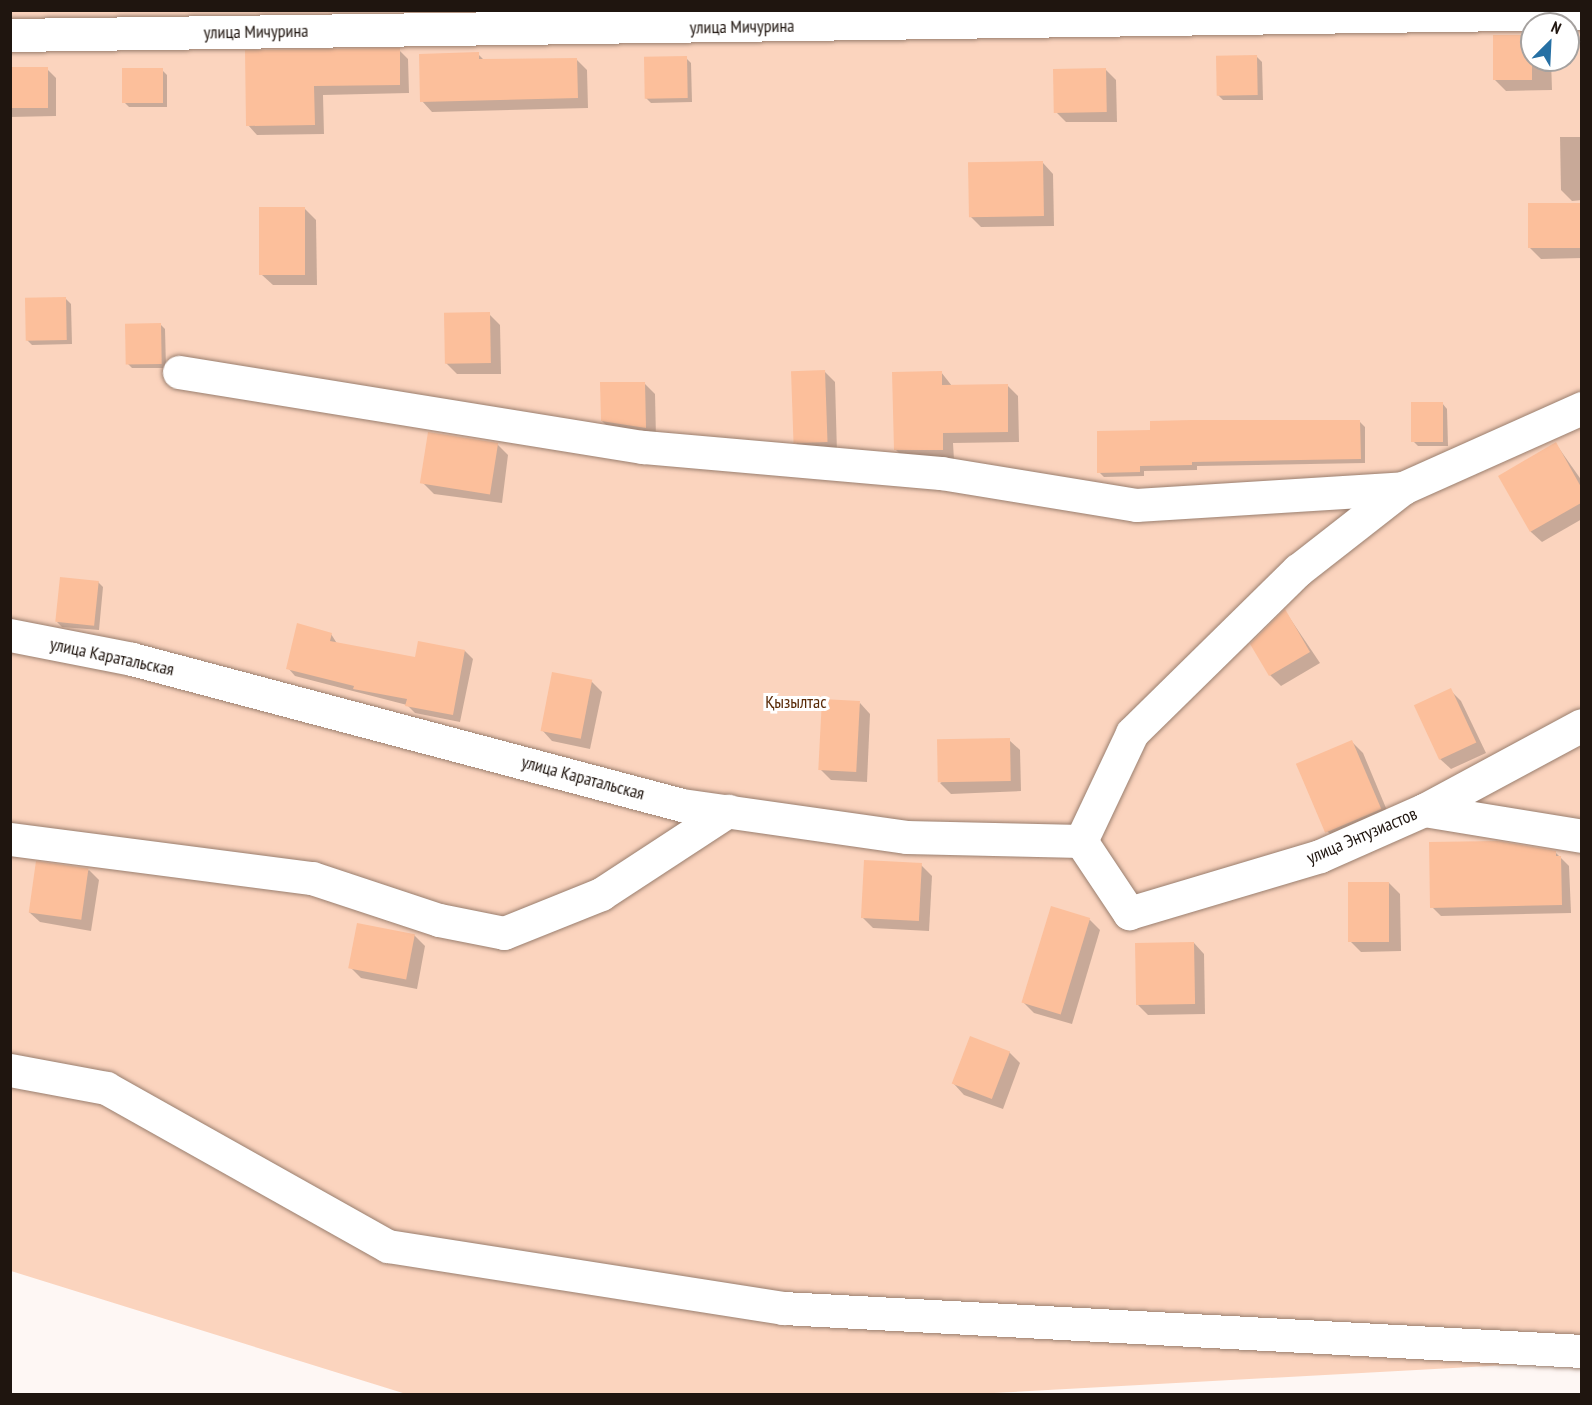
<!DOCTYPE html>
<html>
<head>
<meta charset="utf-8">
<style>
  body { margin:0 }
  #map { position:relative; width:1592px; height:1405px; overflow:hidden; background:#fef7f4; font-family:"PT Sans Narrow",sans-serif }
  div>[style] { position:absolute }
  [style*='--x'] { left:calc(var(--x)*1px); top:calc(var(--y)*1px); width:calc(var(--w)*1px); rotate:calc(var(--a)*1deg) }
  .green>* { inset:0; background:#fbd4be }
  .shadow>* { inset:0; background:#0003 }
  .building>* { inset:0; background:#fcbf9b; transform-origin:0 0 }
  .roads { filter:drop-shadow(0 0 2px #997e6e) drop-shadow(0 0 2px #997e6e) }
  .minor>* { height:33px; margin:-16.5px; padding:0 16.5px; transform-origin:16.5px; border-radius:16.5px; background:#fff }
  span { translate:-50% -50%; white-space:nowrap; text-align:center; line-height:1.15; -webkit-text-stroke:6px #fff; paint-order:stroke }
  .street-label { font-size:18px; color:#1f150f }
  .park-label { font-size:18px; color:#592a07 }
  .frame { position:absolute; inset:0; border:12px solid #1f150f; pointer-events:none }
  .north { position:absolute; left:1520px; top:12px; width:60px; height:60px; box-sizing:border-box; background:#fff; border:2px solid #a5a19f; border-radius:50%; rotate:24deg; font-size:16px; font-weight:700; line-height:24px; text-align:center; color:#1f150f }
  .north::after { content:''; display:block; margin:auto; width:21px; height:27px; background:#2670a4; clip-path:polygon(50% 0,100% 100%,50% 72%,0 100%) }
</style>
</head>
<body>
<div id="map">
  <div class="green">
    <div style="clip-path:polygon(evenodd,10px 11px,1581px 11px,1581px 1361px,975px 1394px,406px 1394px,11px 1271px,10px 11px,1532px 24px,1568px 24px,1568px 60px,1532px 60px,1532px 24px)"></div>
  </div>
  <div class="shadow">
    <div style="clip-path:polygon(399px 50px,408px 59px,409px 93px,323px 95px,324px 134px,257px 135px,248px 125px,247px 52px)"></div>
    <div style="clip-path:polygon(478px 54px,485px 61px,576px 59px,587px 70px,588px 108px,432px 112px,422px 101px)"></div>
    <div style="clip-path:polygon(1257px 57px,1262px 62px,1263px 100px,1223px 100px,1218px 95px)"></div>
    <div style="clip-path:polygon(686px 58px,691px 63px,692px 102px,651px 103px,646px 98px)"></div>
    <div style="clip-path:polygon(1532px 60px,1551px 60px,1552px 90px,1506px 91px,1495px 80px)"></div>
    <div style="clip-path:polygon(10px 68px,47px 69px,56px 78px,56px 116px,10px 117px)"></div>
    <div style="clip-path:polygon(1105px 69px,1116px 80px,1117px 122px,1066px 122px,1055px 111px)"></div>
    <div style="clip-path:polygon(162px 70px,167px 75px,167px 107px,129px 107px,124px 102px)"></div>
    <div style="clip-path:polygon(1560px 137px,1582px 137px,1582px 200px,1572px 201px,1561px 190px)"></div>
    <div style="clip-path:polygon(1043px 163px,1053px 174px,1054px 226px,981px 227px,970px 216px)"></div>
    <div style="clip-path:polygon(1530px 205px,1582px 205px,1582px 258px,1541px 259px,1530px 248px)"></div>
    <div style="clip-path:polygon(305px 209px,316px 220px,317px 285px,273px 285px,262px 275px)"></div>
    <div style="clip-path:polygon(66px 299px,71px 304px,72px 344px,32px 345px,27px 340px)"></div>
    <div style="clip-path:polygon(489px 314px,500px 325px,501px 374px,457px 374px,446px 363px)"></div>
    <div style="clip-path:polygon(160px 324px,165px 329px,166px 368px,132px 368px,127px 363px)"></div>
    <div style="clip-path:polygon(824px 371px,835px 382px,837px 453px,804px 451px,794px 441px)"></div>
    <div style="clip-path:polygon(941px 372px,952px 386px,1007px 385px,1018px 396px,1019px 442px,953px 443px,954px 460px,906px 460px,895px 449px)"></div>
    <div style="clip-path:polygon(644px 383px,655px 394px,656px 438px,613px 432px,602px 421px)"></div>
    <div style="clip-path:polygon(1442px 403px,1447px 409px,1448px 446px,1418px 446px,1413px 441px)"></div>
    <div style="clip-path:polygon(1360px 422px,1365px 427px,1365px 463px,1197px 466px,1197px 470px,1144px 471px,1144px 476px,1104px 477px,1099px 472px)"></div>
    <div style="clip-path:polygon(497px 444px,508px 455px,502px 503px,434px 494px,423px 483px)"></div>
    <div style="clip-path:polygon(1556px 444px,1582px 481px,1582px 519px,1542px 542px,1531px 532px,1500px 477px)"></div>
    <div style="clip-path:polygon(98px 582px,103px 587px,99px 630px,62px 627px,57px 622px)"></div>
    <div style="clip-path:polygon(1285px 611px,1320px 663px,1281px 686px,1270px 675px)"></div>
    <div style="clip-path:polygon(331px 634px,338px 645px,416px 659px,465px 651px,473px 659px,460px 722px,415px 713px,407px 705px,295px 676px,288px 668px)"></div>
    <div style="clip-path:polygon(591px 681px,602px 692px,590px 749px,552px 741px,542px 730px)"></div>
    <div style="clip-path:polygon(1450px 690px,1461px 701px,1486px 753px,1451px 769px,1440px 759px,1416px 706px)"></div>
    <div style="clip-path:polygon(860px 703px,870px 714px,867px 782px,831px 780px,820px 769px)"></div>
    <div style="clip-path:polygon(1009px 740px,1020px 750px,1021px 791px,951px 794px,940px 783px)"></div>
    <div style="clip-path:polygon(1352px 742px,1363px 753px,1391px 820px,1338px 842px,1327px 831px)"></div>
    <div style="clip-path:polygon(1555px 852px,1569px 866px,1571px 913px,1441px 916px,1432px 907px)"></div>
    <div style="clip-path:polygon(921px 865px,932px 876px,929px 931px,873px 928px,862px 917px)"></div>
    <div style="clip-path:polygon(89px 870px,99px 880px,91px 931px,40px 922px,29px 912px)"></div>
    <div style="clip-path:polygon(1389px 883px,1400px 894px,1401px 951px,1361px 952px,1350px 941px)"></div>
    <div style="clip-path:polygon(1052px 908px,1090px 920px,1100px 930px,1072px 1024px,1034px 1013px,1023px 1002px)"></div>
    <div style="clip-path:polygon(414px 935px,425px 946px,417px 989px,361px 978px,350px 967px)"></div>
    <div style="clip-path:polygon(1194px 943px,1204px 954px,1205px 1014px,1148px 1015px,1137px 1004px)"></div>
    <div style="clip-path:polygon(1009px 1052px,1020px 1063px,1003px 1109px,964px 1095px,954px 1084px)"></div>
  </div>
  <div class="building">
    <div style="left:1532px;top:35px;width:45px;height:39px;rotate:90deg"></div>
    <div style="clip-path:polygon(400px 48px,400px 85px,314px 86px,315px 125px,246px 126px,245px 50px)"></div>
    <div style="clip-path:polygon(479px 52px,479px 59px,577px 58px,578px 98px,420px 102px,419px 54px)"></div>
    <div style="left:1257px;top:55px;width:40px;height:41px;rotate:89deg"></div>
    <div style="left:687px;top:56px;width:42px;height:43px;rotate:89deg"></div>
    <div style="left:48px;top:67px;width:41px;height:38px;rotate:90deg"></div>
    <div style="left:163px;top:68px;width:35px;height:41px;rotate:90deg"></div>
    <div style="left:1106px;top:68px;width:44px;height:53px;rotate:89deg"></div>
    <div style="left:1043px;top:161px;width:55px;height:75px;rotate:89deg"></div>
    <div style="left:1581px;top:203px;width:45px;height:53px;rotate:90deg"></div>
    <div style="left:259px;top:207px;width:46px;height:68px"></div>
    <div style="left:66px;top:297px;width:43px;height:41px;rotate:89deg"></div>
    <div style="left:490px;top:312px;width:51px;height:46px;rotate:89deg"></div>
    <div style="left:161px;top:323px;width:41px;height:36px;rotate:89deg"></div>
    <div style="left:825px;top:370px;width:72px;height:34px;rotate:88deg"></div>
    <div style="clip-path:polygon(942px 371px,942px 385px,1008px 384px,1008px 432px,943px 433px,943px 450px,894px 450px,892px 372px)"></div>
    <div style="clip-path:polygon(600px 382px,645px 382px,646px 428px,601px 421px)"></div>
    <div style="left:1411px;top:402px;width:32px;height:40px"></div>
    <div style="clip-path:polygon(1191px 420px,1360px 420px,1361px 459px,1192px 462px,1192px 465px,1140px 466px,1140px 472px,1097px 473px,1097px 431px,1150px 430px,1150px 421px)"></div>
    <div style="left:428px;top:432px;width:71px;height:52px;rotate:9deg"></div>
    <div style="clip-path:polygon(1556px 442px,1581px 487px,1581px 503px,1530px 532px,1498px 476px)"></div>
    <div style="left:60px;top:577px;width:39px;height:45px;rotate:6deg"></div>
    <div style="clip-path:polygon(1285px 609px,1310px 652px,1269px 676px,1250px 644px)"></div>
    <div style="clip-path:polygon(297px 623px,332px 633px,330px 641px,415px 657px,418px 641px,465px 650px,453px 715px,405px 706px,407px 699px,353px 689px,354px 686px,286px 669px)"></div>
    <div style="left:552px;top:672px;width:41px;height:60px;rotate:11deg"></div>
    <div style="left:1451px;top:688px;width:60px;height:41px;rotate:65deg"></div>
    <div style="left:822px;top:699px;width:38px;height:71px;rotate:3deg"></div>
    <div style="left:1010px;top:738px;width:43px;height:73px;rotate:89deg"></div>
    <div style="left:1352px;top:740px;width:75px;height:61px;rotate:67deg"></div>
    <div style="clip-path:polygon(1498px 841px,1556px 851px,1556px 856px,1561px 856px,1562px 905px,1430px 908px,1429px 842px)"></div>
    <div style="left:864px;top:860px;width:58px;height:58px;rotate:3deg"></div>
    <div style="left:36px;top:861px;width:53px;height:52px;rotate:8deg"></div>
    <div style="left:1348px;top:882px;width:41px;height:60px"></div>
    <div style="left:1051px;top:906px;width:41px;height:101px;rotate:17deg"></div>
    <div style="left:357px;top:923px;width:59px;height:46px;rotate:11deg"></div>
    <div style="left:1194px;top:942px;width:62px;height:59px;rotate:89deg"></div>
    <div style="left:970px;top:1036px;width:43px;height:51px;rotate:21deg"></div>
  </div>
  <div class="roads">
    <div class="minor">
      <div style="--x:10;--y:35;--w:1572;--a:-0.8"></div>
      <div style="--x:179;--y:372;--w:470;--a:9.2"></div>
      <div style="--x:643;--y:447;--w:299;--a:5"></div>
      <div style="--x:941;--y:473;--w:198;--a:9.3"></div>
      <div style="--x:1136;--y:505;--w:268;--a:-3.6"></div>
      <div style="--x:10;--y:635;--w:124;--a:11.1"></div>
      <div style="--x:132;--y:659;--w:569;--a:14.87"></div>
      <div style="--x:682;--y:805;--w:226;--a:8.1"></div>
      <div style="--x:906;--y:837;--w:175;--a:1.3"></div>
      <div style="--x:1081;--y:841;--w:87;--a:56.3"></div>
      <div style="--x:1129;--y:913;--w:199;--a:-16.6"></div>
      <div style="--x:1320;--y:856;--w:114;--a:-23.9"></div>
      <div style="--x:1424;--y:810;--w:179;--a:-28.3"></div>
      <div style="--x:1424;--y:810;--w:160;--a:9.3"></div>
      <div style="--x:10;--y:839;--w:305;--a:7.4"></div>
      <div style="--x:312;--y:878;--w:134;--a:18.3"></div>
      <div style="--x:439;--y:920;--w:66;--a:11.3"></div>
      <div style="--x:504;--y:933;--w:105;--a:-21.9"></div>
      <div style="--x:601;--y:894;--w:152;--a:-33.2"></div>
      <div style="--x:1081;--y:841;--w:119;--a:-64.7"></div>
      <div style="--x:1132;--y:733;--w:233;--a:-44.5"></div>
      <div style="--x:1298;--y:570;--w:133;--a:-38"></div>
      <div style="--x:1403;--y:488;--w:196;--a:-24.1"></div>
      <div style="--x:10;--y:1070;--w:98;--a:10.6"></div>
      <div style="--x:106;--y:1088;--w:323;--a:29.3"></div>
      <div style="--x:388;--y:1246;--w:400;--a:8.9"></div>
      <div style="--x:783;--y:1308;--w:800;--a:3.08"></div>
    </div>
  </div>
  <div class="street-label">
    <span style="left:742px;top:27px;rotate:-1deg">улица Мичурина</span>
    <span style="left:256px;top:32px;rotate:-1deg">улица Мичурина</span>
    <span style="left:112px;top:657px;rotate:12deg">улица Каратальская</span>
    <span style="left:583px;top:778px;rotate:15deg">улица Каратальская</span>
    <span style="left:1362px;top:836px;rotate:-23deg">улица Энтузиастов</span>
  </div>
  <div class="park-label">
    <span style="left:796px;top:702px">Қызылтас</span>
  </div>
  <div class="frame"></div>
  <div class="north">N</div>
</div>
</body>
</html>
